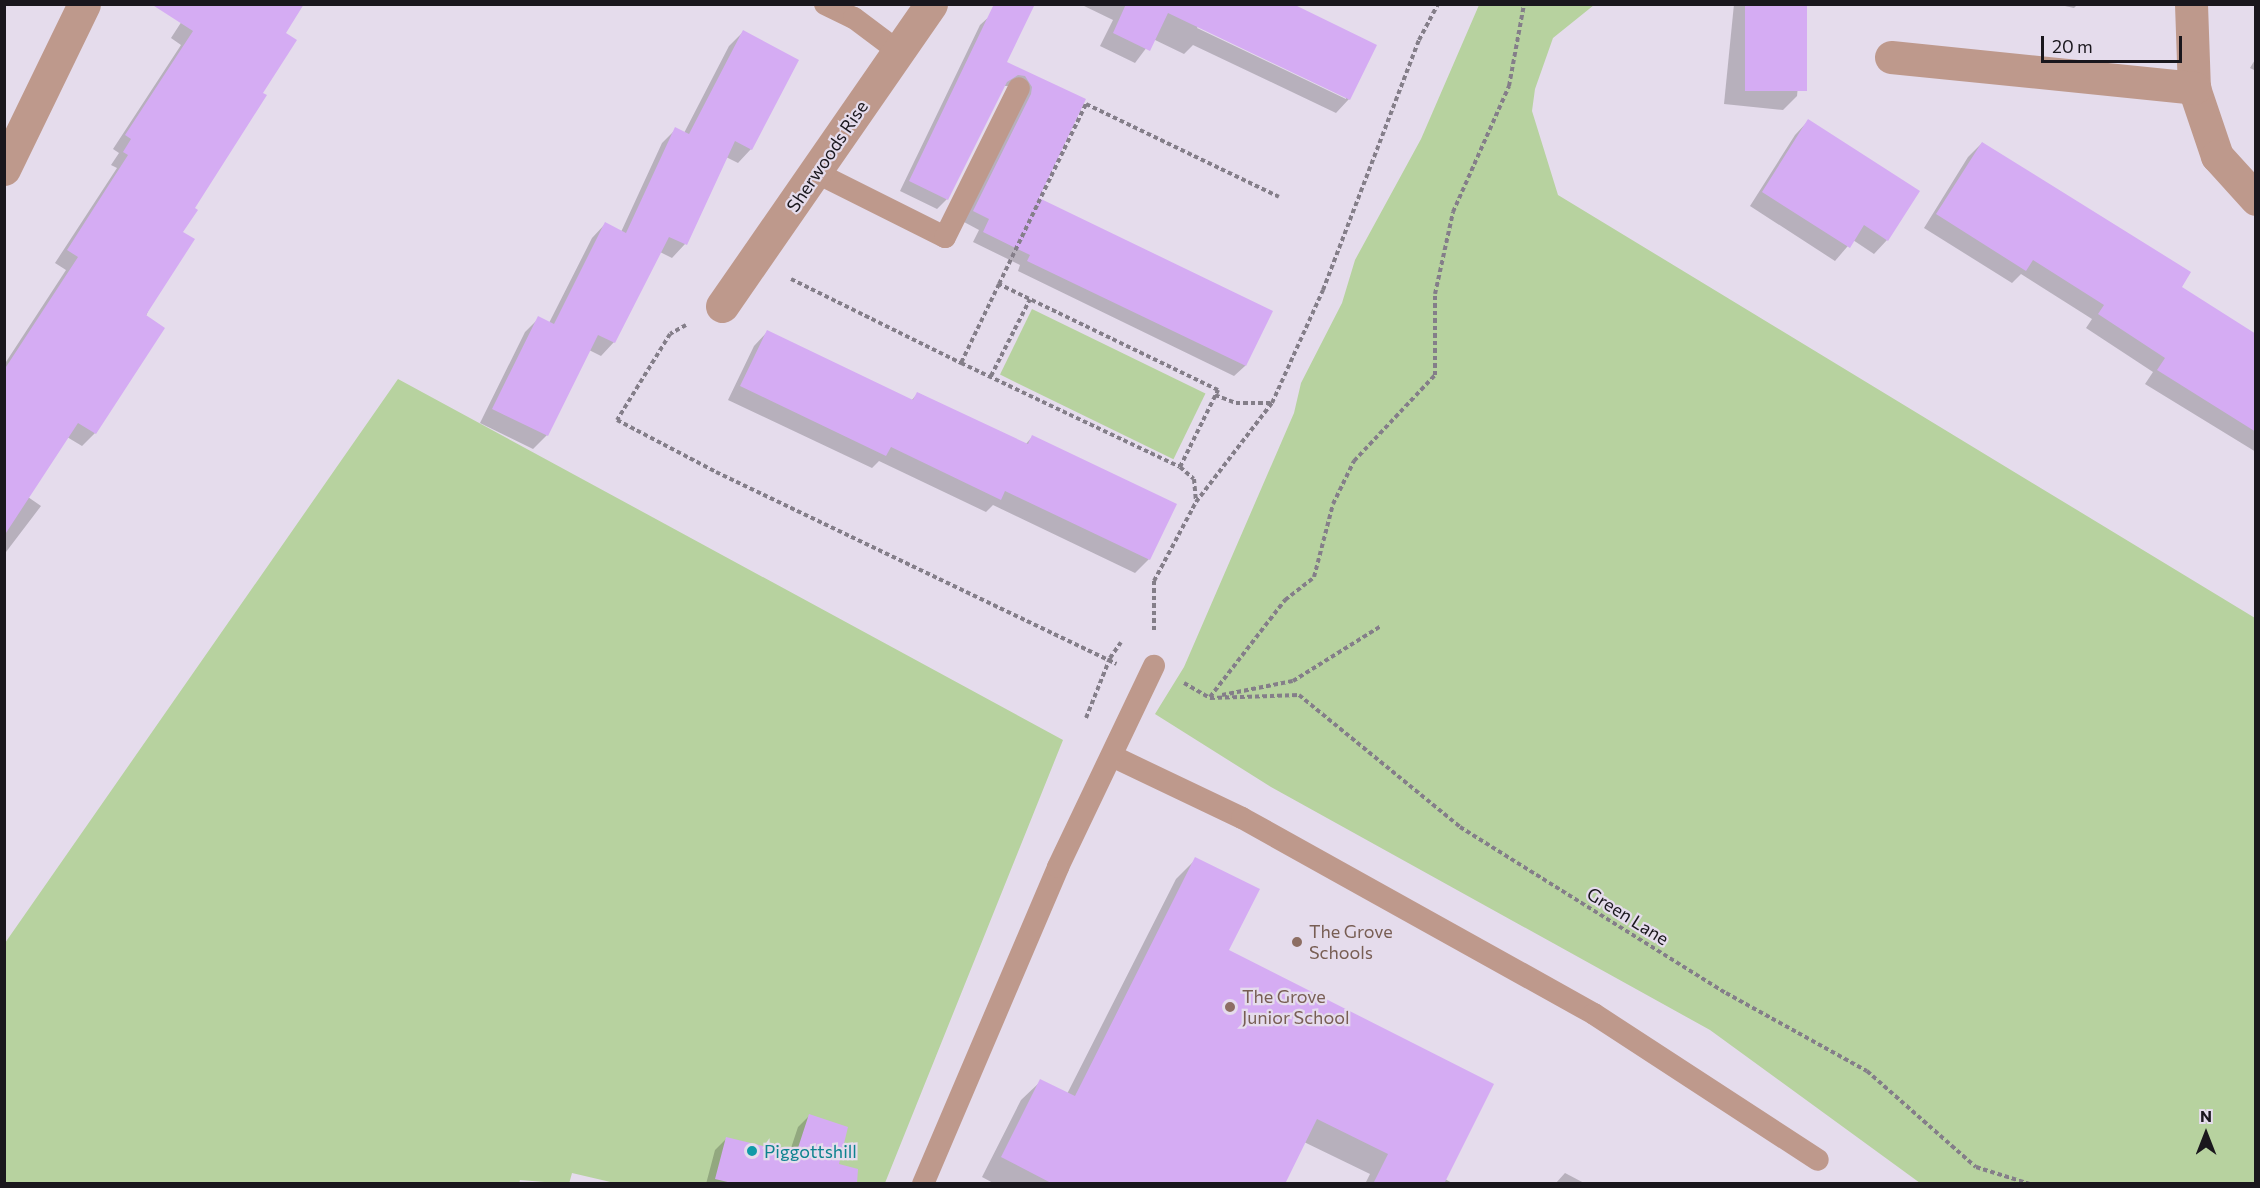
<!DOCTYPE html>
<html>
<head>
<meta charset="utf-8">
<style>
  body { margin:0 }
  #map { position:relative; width:2260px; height:1188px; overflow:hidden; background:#e5dcec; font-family:Commissioner,sans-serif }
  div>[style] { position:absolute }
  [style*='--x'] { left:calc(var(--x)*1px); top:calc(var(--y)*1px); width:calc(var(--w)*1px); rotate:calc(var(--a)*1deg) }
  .green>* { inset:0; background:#b7d29f; transform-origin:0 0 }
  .shadow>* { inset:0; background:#0003 }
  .building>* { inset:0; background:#d5acf3; transform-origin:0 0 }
  .path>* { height:4px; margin-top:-2px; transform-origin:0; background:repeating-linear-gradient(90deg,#847e89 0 4.5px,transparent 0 7.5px) }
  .service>* { height:22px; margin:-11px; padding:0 11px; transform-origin:11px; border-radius:11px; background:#be998c }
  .minor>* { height:33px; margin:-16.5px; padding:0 16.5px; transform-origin:16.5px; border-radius:16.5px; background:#be998c }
  .tertiary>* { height:33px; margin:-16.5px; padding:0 16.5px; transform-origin:16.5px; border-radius:16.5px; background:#be998c }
  .dots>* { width:16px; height:16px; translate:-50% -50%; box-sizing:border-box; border:3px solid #e5dcec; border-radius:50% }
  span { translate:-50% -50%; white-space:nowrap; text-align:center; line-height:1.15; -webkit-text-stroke:4.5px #e5dcec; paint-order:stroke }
  .street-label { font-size:18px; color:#1a171d }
  .education-label { font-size:18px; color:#785e54 }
  .left { translate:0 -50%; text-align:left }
  .culture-label { font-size:18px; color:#0d838f }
  .frame { position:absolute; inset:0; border:6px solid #1a171d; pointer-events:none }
  .north { position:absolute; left:2176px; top:1104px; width:60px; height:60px; -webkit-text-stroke:4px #e5dcec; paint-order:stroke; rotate:0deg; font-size:16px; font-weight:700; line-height:24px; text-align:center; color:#1a171d }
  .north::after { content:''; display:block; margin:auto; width:21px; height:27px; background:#1a171d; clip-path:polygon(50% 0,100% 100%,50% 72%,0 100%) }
  .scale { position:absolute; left:2041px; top:36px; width:141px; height:27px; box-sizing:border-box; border:3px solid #1a171d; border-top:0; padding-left:8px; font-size:18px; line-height:21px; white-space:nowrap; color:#1a171d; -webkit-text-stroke:4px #e5dcec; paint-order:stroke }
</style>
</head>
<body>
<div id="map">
  <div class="green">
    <div style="clip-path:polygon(1479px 5px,1594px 5px,1553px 38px,1535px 89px,1532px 111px,1558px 195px,2255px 618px,2255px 1183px,1920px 1183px,1710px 1030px,1271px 787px,1155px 714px,1184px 667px,1294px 413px,1301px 383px,1342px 303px,1355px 260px,1421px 139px)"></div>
    <div style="left:1032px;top:309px;width:193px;height:73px;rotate:26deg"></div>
    <div style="clip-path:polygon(398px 379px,1063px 740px,885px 1183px,619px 1184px,572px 1173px,569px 1184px,520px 1180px,519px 1184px,5px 1184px,5px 943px)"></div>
  </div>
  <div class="shadow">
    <div style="clip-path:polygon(193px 4px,284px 33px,261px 93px,193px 208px,95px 433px,82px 446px,67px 437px,28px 497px,41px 506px,6px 552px,4px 365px,66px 270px,55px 263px,117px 168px,111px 165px,119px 153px,113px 149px,181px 45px,171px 38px)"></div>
    <div style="clip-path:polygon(evenodd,1080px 4px,1288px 4px,1349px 99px,1336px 113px,1193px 45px,1184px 54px,1153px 39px,1135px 63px,1100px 46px,1113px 20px,1080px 4px,1198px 26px,1346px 96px,1346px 99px,1197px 28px,1198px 26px)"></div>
    <div style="clip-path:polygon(1734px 4px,1806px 4px,1797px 96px,1783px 110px,1724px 104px)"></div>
    <div style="clip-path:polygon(2056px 4px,2078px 4px,2074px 8px)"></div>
    <div style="clip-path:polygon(991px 15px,1005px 63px,1084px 100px,1037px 198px,1271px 312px,1245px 366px,1234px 376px,1018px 271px,1020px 265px,973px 242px,979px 230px,964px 222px,1015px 86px,1003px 86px,947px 199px,937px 209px,900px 191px,980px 25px)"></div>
    <div style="clip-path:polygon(743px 32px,751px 149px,738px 163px,726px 157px,685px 244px,672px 258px,660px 252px,614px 342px,601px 356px,589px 350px,547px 435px,533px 449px,480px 423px,525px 332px,539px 318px,549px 323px,592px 238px,605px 224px,621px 232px,662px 143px,676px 129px,684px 133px,729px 46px)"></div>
    <div style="clip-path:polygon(2256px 58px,2256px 71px,2250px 68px)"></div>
    <div style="clip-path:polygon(1808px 121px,1887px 240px,1874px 254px,1853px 240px,1835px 261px,1750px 206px,1795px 135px)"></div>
    <div style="clip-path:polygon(1982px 143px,2180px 287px,2256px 335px,2256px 452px,2145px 384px,2153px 372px,2086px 328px,2092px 319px,2021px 274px,2012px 283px,1924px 228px,1968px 157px)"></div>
    <div style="clip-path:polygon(767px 332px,911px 401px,918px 393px,1025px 445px,1032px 437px,1149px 559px,1135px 573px,993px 505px,986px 512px,879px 461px,872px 468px,728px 400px,754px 346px)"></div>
    <div style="clip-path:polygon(1196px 859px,1227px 951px,1445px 1179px,1454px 1184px,1365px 1184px,1370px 1174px,1304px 1142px,1284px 1184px,995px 1184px,982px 1177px,1021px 1100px,1041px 1081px,1067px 1094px,1176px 879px)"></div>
    <div style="clip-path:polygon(809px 1116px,833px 1184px,706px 1184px,715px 1150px,726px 1139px,789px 1154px,798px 1127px)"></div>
    <div style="clip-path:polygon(1565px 1173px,1586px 1184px,1555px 1184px)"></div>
  </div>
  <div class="building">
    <div style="clip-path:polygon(151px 4px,304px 4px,286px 33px,297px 40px,263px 93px,267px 95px,195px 208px,198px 210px,183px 232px,195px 239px,146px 315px,165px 328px,96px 434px,78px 423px,4px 536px,4px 370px,78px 257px,67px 250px,128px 155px,123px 152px,131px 139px,125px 135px,193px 31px)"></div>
    <div style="clip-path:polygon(994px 4px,1035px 4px,1007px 62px,1086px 99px,1039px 198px,1273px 311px,1246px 366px,1027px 261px,1030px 255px,983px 232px,989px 219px,973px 211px,1031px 94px,1032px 87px,1025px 76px,1018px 75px,1007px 82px,948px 200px,909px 181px)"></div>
    <div style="clip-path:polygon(1126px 4px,1293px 4px,1377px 45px,1350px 100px,1168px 13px,1150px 51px,1113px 33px)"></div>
    <div style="left:1745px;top:4px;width:62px;height:87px"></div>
    <div style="clip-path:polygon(743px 30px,799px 60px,752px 150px,735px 141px,687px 245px,669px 237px,615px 343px,598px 335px,548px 436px,492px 409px,538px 316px,554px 324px,605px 222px,626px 233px,675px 127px,689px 134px)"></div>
    <div style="clip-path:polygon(1808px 119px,1920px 191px,1888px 241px,1864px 225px,1850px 248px,1762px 192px)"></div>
    <div style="clip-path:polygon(1982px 142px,2191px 272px,2182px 287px,2256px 334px,2256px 432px,2157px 370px,2165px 358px,2098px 314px,2104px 305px,2033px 260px,2026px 271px,1936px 214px)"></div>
    <div style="clip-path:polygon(767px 330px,913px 400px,917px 392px,1028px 444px,1032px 435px,1177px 504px,1150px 560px,1005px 491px,1001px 500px,891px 447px,886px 456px,740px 386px)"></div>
    <div style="clip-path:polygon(1195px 857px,1260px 889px,1229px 950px,1494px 1084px,1444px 1184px,1373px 1184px,1388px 1154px,1317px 1119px,1285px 1184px,1053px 1184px,1001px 1157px,1040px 1079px,1075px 1096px)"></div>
    <div style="clip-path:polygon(809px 1114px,848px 1127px,839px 1164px,858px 1169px,857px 1184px,736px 1184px,715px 1179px,726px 1137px,796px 1154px)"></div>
  </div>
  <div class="path">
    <div style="--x:791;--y:279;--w:190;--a:26.3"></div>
    <div style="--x:961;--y:363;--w:242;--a:25.4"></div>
    <div style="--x:1180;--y:467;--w:86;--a:-63.7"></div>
    <div style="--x:1218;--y:390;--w:243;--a:-154.2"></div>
    <div style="--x:999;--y:284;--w:88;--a:115.7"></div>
    <div style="--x:999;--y:284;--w:200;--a:-64.2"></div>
    <div style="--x:1086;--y:104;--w:214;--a:25.7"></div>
    <div style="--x:686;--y:325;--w:18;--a:151"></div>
    <div style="--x:670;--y:334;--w:101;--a:121.6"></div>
    <div style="--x:617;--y:420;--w:112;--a:27.7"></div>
    <div style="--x:716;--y:472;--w:444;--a:25.6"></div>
    <div style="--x:991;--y:376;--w:86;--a:-63.1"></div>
    <div style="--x:1215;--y:395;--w:22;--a:21"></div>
    <div style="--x:1236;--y:403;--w:36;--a:0"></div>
    <div style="--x:1180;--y:467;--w:18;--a:41"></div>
    <div style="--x:1194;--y:479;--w:23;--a:85"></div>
    <div style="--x:1154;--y:630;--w:49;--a:-90"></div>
    <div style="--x:1154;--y:581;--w:89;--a:-62"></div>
    <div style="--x:1196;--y:502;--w:125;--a:-52.5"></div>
    <div style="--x:1272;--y:403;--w:124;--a:-65.7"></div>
    <div style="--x:1323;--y:290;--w:268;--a:-69"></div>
    <div style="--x:1419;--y:40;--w:41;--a:-62.2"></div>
    <div style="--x:1184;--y:683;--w:30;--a:30"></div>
    <div style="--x:1210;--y:698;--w:89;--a:-1.9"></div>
    <div style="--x:1299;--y:695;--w:208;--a:39.3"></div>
    <div style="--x:1460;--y:827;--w:314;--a:32"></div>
    <div style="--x:1726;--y:993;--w:161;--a:29"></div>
    <div style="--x:1867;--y:1071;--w:145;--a:41.4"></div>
    <div style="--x:1976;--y:1167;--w:57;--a:17.5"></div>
    <div style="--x:1222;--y:695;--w:72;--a:-11.2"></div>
    <div style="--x:1293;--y:681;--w:104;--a:-32"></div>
    <div style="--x:1210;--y:697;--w:123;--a:-52.3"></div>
    <div style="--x:1285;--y:600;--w:37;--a:-38"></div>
    <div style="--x:1314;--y:577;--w:75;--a:-75.4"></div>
    <div style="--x:1333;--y:504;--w:48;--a:-64"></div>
    <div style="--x:1354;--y:461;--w:118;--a:-46.7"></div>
    <div style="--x:1435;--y:375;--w:81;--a:-90"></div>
    <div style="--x:1435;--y:294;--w:84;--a:-77.6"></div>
    <div style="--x:1453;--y:212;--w:138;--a:-66"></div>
    <div style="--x:1509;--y:86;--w:83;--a:-79.6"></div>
    <div style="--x:1086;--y:718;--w:65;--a:-68.2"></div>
    <div style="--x:1110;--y:658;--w:19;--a:-55"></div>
  </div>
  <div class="service">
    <div style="--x:825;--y:4;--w:32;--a:26"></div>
    <div style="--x:854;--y:18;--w:55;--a:36.9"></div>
    <div style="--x:817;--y:173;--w:143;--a:26.6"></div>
    <div style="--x:945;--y:237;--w:166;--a:-63.6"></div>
    <div style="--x:1112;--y:756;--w:144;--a:25.5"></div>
    <div style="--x:1242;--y:818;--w:403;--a:29.1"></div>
    <div style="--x:1594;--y:1014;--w:267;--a:33.1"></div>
    <div style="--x:923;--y:1184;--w:345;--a:-66.9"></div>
    <div style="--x:1058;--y:867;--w:223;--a:-64.5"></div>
  </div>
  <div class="minor">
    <div style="--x:2191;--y:4;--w:84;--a:88"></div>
    <div style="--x:2194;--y:88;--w:72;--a:71.3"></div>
    <div style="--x:2217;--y:156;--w:58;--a:47.8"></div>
    <div style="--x:1891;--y:57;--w:305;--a:5.8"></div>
    <div style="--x:722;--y:306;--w:367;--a:-55.3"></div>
  </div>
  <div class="tertiary">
    <div style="--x:4;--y:169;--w:183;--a:-64.1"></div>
  </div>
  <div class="dots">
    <div style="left:1297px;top:942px;background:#8d6e63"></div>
    <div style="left:1230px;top:1007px;background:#8d6e63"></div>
    <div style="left:752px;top:1151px;background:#0f9aa8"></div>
  </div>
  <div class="street-label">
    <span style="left:827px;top:156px;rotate:-56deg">Sherwoods Rise</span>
    <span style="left:1628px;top:916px;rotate:32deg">Green Lane</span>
  </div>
  <div class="education-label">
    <span class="left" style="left:1309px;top:942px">The Grove<br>Schools</span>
    <span class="left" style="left:1242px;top:1007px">The Grove<br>Junior School</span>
  </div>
  <div class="culture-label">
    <span class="left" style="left:764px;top:1151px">Piggottshill</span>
  </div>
  <div class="frame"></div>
  <div class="north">N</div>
  <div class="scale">20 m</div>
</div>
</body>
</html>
